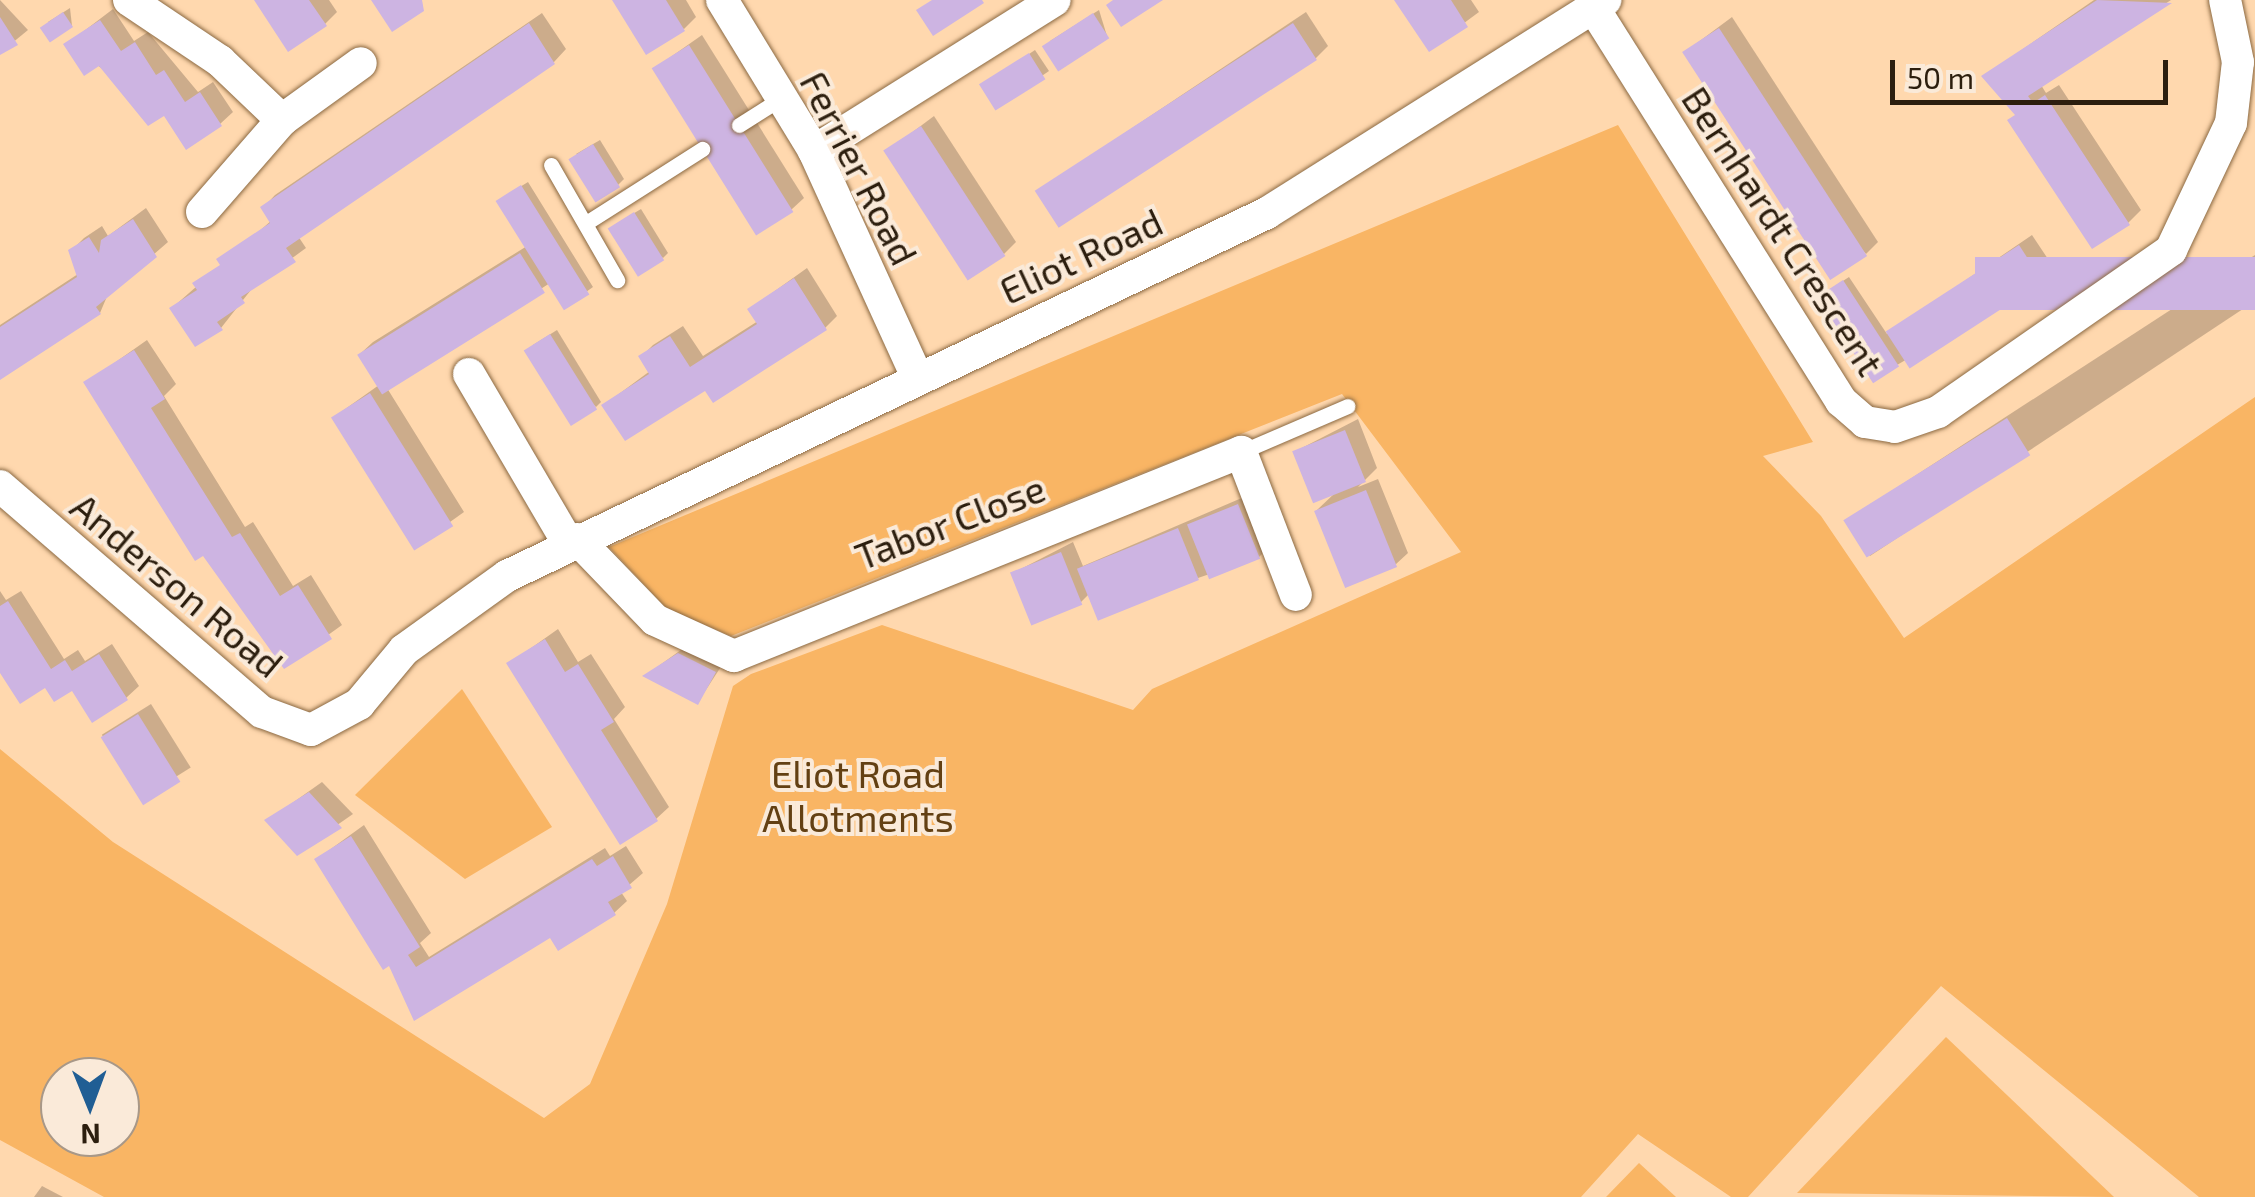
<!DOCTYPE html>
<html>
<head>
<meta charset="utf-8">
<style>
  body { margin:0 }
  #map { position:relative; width:2255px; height:1197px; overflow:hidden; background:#ffd8ae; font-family:"Exo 2",sans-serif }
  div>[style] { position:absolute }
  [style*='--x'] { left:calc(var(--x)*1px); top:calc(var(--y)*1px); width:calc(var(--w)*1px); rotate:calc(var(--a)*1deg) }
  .green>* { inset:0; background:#f9b564 }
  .shadow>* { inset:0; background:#0003; transform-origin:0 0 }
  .building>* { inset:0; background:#cdb4e2; transform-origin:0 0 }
  .roads { filter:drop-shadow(0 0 2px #8b6942) drop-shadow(0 0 2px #8b6942) }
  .lane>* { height:15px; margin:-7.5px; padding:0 7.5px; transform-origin:7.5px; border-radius:7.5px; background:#fff }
  .street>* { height:32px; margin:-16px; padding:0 16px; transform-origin:16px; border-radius:16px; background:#fff }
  span { translate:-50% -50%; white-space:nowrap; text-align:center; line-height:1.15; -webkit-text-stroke:8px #faead9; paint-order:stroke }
  .street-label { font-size:38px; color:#2c1e0e }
  .park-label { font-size:38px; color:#634013 }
  .north { position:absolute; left:40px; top:1057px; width:100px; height:100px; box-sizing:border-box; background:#faead9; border:2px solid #a89888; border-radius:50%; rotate:179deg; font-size:28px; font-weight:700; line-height:40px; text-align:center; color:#2c1e0e }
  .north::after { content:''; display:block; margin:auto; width:35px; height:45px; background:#205e94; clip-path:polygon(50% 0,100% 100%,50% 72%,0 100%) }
  .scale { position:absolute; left:1890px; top:60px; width:278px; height:45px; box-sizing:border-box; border:5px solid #2c1e0e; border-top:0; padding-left:12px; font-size:30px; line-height:35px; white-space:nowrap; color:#2c1e0e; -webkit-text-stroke:8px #faead9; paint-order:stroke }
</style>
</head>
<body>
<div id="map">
  <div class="green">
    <div style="clip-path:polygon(evenodd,1618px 125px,1813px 442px,1763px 456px,1821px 516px,1904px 638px,2255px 397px,2255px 1197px,2199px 1197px,1941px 986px,1748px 1197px,1731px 1197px,1638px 1134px,1581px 1197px,104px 1197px,0 1140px,0 749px,113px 842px,544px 1118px,590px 1084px,667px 904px,733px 686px,751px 674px,882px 625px,1133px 710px,1152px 689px,1461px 552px,1342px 394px,731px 636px,667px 609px,609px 547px,1618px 125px,60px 1077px,120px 1077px,120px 1137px,60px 1137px,60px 1077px)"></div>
    <div style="clip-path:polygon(462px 689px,552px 827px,465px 879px,355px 795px)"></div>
    <div style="clip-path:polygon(1946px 1037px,2114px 1197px,1797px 1193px)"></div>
    <div style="clip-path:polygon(1639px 1163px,1676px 1197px,1606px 1197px)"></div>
  </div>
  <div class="shadow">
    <div style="clip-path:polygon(0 0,28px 30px,0 53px)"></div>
    <div style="clip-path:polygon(258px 0,329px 0,337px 12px,325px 24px)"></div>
    <div style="clip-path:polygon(615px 0,686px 0,696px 17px,684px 29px)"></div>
    <div style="clip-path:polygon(1398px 0,1471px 0,1479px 12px,1429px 49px)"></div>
    <div style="clip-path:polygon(2094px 0,2171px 0,2041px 85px,2046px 93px,2059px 85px,2141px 210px,2128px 223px,1984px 76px)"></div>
    <div style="clip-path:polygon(70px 8px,72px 26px,48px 22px)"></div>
    <div style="clip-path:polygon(113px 9px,134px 41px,148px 32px,198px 92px,213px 82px,233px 112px,220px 124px,164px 112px,67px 44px)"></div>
    <div style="clip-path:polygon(1099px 10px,1107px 36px,1050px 41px)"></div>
    <div style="clip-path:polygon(1306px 12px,1328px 46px,1316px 58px,1038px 191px)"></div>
    <div style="clip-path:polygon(542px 13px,566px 49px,554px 62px,298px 236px,306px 248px,254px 286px,221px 328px,172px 308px,272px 220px,263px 208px,275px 195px)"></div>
    <div style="clip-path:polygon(1732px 17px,1878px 242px,1866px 254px,1685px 52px)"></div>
    <div style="clip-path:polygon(702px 35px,804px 198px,791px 210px,655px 68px)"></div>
    <div style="clip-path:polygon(1035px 50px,1049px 71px,997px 107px,989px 81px)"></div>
    <div style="clip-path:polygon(934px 116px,1016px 242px,1004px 254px,886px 152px)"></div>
    <div style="clip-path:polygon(600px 140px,624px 179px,618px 185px,576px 154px)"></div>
    <div style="clip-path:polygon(528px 182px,593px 287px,565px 307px,550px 283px,387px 388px,464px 512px,415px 547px,334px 417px,379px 385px,360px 354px,373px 342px,527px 246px,505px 196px)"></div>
    <div style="clip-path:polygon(146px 208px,168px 242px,108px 294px,100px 313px,0 377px,0 325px,78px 274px,71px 251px,84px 238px,102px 226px,108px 236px)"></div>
    <div style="clip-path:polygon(641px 209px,668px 253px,663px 258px,616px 224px)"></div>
    <div style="clip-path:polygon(2032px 235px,2054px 268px,2042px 280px,1897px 365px,1826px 292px,1849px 277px,1887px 334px)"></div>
    <div style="clip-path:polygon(2255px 255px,2255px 301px,1870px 556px,1848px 523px,1861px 511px)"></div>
    <div style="clip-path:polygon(807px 268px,837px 316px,825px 328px,706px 387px,604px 405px,650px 371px,641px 357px,653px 345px,683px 326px,703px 356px,758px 321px,750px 309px)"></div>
    <div style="clip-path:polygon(557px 330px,601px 402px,596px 407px,533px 345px)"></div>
    <div style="clip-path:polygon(147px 340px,176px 384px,164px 396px,245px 527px,253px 522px,293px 586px,311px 575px,342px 625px,285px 666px,86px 383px)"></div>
    <div style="clip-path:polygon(1358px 419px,1377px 468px,1358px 487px,1378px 479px,1408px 553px,1395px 565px,1317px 510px,1336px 492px,1294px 452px)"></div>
    <div style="clip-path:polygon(1251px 494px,1271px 545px,1259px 557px,1198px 578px,1090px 593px,1080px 603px,1013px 573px,1073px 542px,1083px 566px)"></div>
    <div style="clip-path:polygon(0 591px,6px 600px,21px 591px,64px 659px,78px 650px,85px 661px,112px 644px,139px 686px,126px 698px,0 668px)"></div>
    <div style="clip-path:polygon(558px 629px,578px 662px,591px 654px,625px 707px,614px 719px,669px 807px,656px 819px,510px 663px)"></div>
    <div style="clip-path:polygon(692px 642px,726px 659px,698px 702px,646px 675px)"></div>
    <div style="left:151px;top:704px;width:75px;height:58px;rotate:58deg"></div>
    <div style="clip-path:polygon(322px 782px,353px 814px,297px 853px,267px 821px)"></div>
    <div style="clip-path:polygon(364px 825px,431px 933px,420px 943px,429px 957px,605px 848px,610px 856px,626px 846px,643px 873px,621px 892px,627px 901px,614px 913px,551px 934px,415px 1018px,390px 962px,317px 859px)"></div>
    <div style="clip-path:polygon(42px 1186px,63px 1197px,34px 1197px)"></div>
  </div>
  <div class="building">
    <div style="clip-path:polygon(254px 0,309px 0,327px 26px,288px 52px)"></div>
    <div style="clip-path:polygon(371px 0,422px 0,424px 11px,392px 32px)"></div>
    <div style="clip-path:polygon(612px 0,666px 0,685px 31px,646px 55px)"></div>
    <div style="clip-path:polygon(932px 0,982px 0,984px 3px,933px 36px,916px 10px)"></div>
    <div style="clip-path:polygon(1113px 0,1163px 0,1121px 27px,1106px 5px)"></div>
    <div style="clip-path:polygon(1394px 0,1451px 0,1468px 27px,1429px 52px)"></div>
    <div style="clip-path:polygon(2097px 0,2172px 3px,2028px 96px,2033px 103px,2045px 95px,2130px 225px,2092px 249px,2007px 120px,2015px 115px,1981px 76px)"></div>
    <div style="left:63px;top:12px;width:18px;height:28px;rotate:56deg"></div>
    <div style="left:1093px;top:13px;width:30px;height:61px;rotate:57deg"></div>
    <div style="clip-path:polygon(0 17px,18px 45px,0 55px)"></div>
    <div style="clip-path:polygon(100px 20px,121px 51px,135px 42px,156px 75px,164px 70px,185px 102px,200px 92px,222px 126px,186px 150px,164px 116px,148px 126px,99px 66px,84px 76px,63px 44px)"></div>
    <div style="clip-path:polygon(529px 23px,555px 64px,286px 248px,296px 262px,241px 297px,245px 303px,217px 322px,223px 330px,195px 347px,169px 308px,197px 290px,192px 283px,220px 265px,216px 259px,270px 223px,260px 207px)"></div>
    <div style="left:1293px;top:23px;width:44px;height:308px;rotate:57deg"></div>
    <div style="left:1719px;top:28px;width:272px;height:44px;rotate:57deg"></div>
    <div style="left:689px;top:45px;width:197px;height:44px;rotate:58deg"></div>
    <div style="left:1029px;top:53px;width:31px;height:59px;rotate:58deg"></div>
    <div style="left:921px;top:126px;width:155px;height:45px;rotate:57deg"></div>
    <div style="left:593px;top:144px;width:51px;height:29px;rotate:58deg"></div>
    <div style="left:521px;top:185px;width:129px;height:30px;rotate:58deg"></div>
    <div style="left:634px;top:212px;width:57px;height:31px;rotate:58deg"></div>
    <div style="clip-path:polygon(133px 219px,157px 257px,96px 307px,101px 314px,0 380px,0 327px,77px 277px,68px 250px,89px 237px,99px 253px,101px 240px)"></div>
    <div style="left:2019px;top:245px;width:44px;height:159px;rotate:57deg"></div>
    <div style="left:520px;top:253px;width:47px;height:192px;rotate:58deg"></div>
    <div style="left:2255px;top:257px;width:53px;height:280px;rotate:90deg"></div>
    <div style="clip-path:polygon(794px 278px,827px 330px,713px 403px,705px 391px,625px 441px,601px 405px,649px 374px,638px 356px,670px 336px,690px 367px,757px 324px,747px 309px)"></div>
    <div style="left:1843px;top:280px;width:103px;height:31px;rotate:57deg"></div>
    <div style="left:550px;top:334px;width:89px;height:31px;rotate:58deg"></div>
    <div style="clip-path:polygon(134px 350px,165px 399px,151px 408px,232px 537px,240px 533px,280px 596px,298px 585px,332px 639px,284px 669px,203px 556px,195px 561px,83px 382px)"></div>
    <div style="left:370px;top:393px;width:157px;height:46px;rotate:58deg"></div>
    <div style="left:2007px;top:418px;width:44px;height:193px;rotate:58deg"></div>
    <div style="left:1345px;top:430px;width:56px;height:57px;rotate:68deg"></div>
    <div style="left:1366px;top:490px;width:83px;height:56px;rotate:68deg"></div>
    <div style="left:1238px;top:504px;width:59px;height:55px;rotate:68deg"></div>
    <div style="left:1178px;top:528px;width:56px;height:109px;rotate:68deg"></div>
    <div style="left:1061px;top:552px;width:57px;height:55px;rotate:68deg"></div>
    <div style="clip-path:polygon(8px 601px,51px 669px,65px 660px,72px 671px,99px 654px,128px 700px,92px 723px,72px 691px,54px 702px,45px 688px,20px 704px,0 673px,0 606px)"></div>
    <div style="clip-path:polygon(545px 639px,565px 672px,578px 664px,614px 722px,601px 730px,658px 821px,620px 845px,506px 663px)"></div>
    <div style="clip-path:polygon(678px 653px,716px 672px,698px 705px,642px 676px)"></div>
    <div style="left:138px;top:714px;width:80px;height:44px;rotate:58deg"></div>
    <div style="clip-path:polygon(309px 792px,342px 828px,297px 856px,264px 820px)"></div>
    <div style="clip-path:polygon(351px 836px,420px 947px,408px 955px,416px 967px,592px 859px,597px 866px,613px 856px,632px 888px,608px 902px,616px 915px,558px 951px,550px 938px,414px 1021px,389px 966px,383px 970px,314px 859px)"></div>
  </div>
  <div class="roads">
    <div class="lane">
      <div style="--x:739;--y:125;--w:49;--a:-32.4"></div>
      <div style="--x:551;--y:165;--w:133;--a:60.1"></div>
      <div style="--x:586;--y:223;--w:138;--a:-32.5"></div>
      <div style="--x:1241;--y:452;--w:116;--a:-23.3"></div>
    </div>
    <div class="street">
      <div style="--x:129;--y:0;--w:110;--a:33.8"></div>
      <div style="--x:220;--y:61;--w:86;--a:43.6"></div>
      <div style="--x:722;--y:0;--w:177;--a:58.6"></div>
      <div style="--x:814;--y:151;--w:248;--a:65.5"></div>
      <div style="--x:1593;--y:7;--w:466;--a:57.8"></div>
      <div style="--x:1841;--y:401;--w:32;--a:41"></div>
      <div style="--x:1865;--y:422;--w:30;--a:9"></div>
      <div style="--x:1895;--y:427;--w:46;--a:-19.2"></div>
      <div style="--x:1938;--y:412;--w:284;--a:-34.8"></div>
      <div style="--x:2171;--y:250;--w:140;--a:-64.7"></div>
      <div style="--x:2231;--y:123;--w:61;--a:-83.5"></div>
      <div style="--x:2238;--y:62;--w:63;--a:-101.8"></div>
      <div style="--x:814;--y:151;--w:284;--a:-32.1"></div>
      <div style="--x:202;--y:212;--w:122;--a:-49"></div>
      <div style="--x:282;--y:120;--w:97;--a:-35.8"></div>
      <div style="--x:469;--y:374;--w:196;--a:59.6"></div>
      <div style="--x:0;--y:486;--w:346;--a:40.8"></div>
      <div style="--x:262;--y:712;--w:52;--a:20.2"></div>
      <div style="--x:311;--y:730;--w:55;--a:-28.4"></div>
      <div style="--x:359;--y:704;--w:70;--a:-50.2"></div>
      <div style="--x:404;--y:650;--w:127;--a:-35.7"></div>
      <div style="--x:507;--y:576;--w:842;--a:-25.53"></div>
      <div style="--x:1267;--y:213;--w:400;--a:-32.2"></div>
      <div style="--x:577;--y:539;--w:112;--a:46.1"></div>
      <div style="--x:655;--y:620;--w:87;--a:24.5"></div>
      <div style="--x:734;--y:656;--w:547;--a:-21.92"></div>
      <div style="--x:1241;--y:452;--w:153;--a:69"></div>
    </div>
  </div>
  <div class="street-label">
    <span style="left:859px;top:168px;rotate:63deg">Ferrier Road</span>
    <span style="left:1783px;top:231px;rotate:57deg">Bernhardt Crescent</span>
    <span style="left:1081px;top:256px;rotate:-25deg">Eliot Road</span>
    <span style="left:950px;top:522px;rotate:-21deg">Tabor Close</span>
    <span style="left:177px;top:585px;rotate:40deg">Anderson Road</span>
  </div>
  <div class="park-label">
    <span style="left:858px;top:796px">Eliot Road<br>Allotments</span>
  </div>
  <div class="north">N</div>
  <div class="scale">50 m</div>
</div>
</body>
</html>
